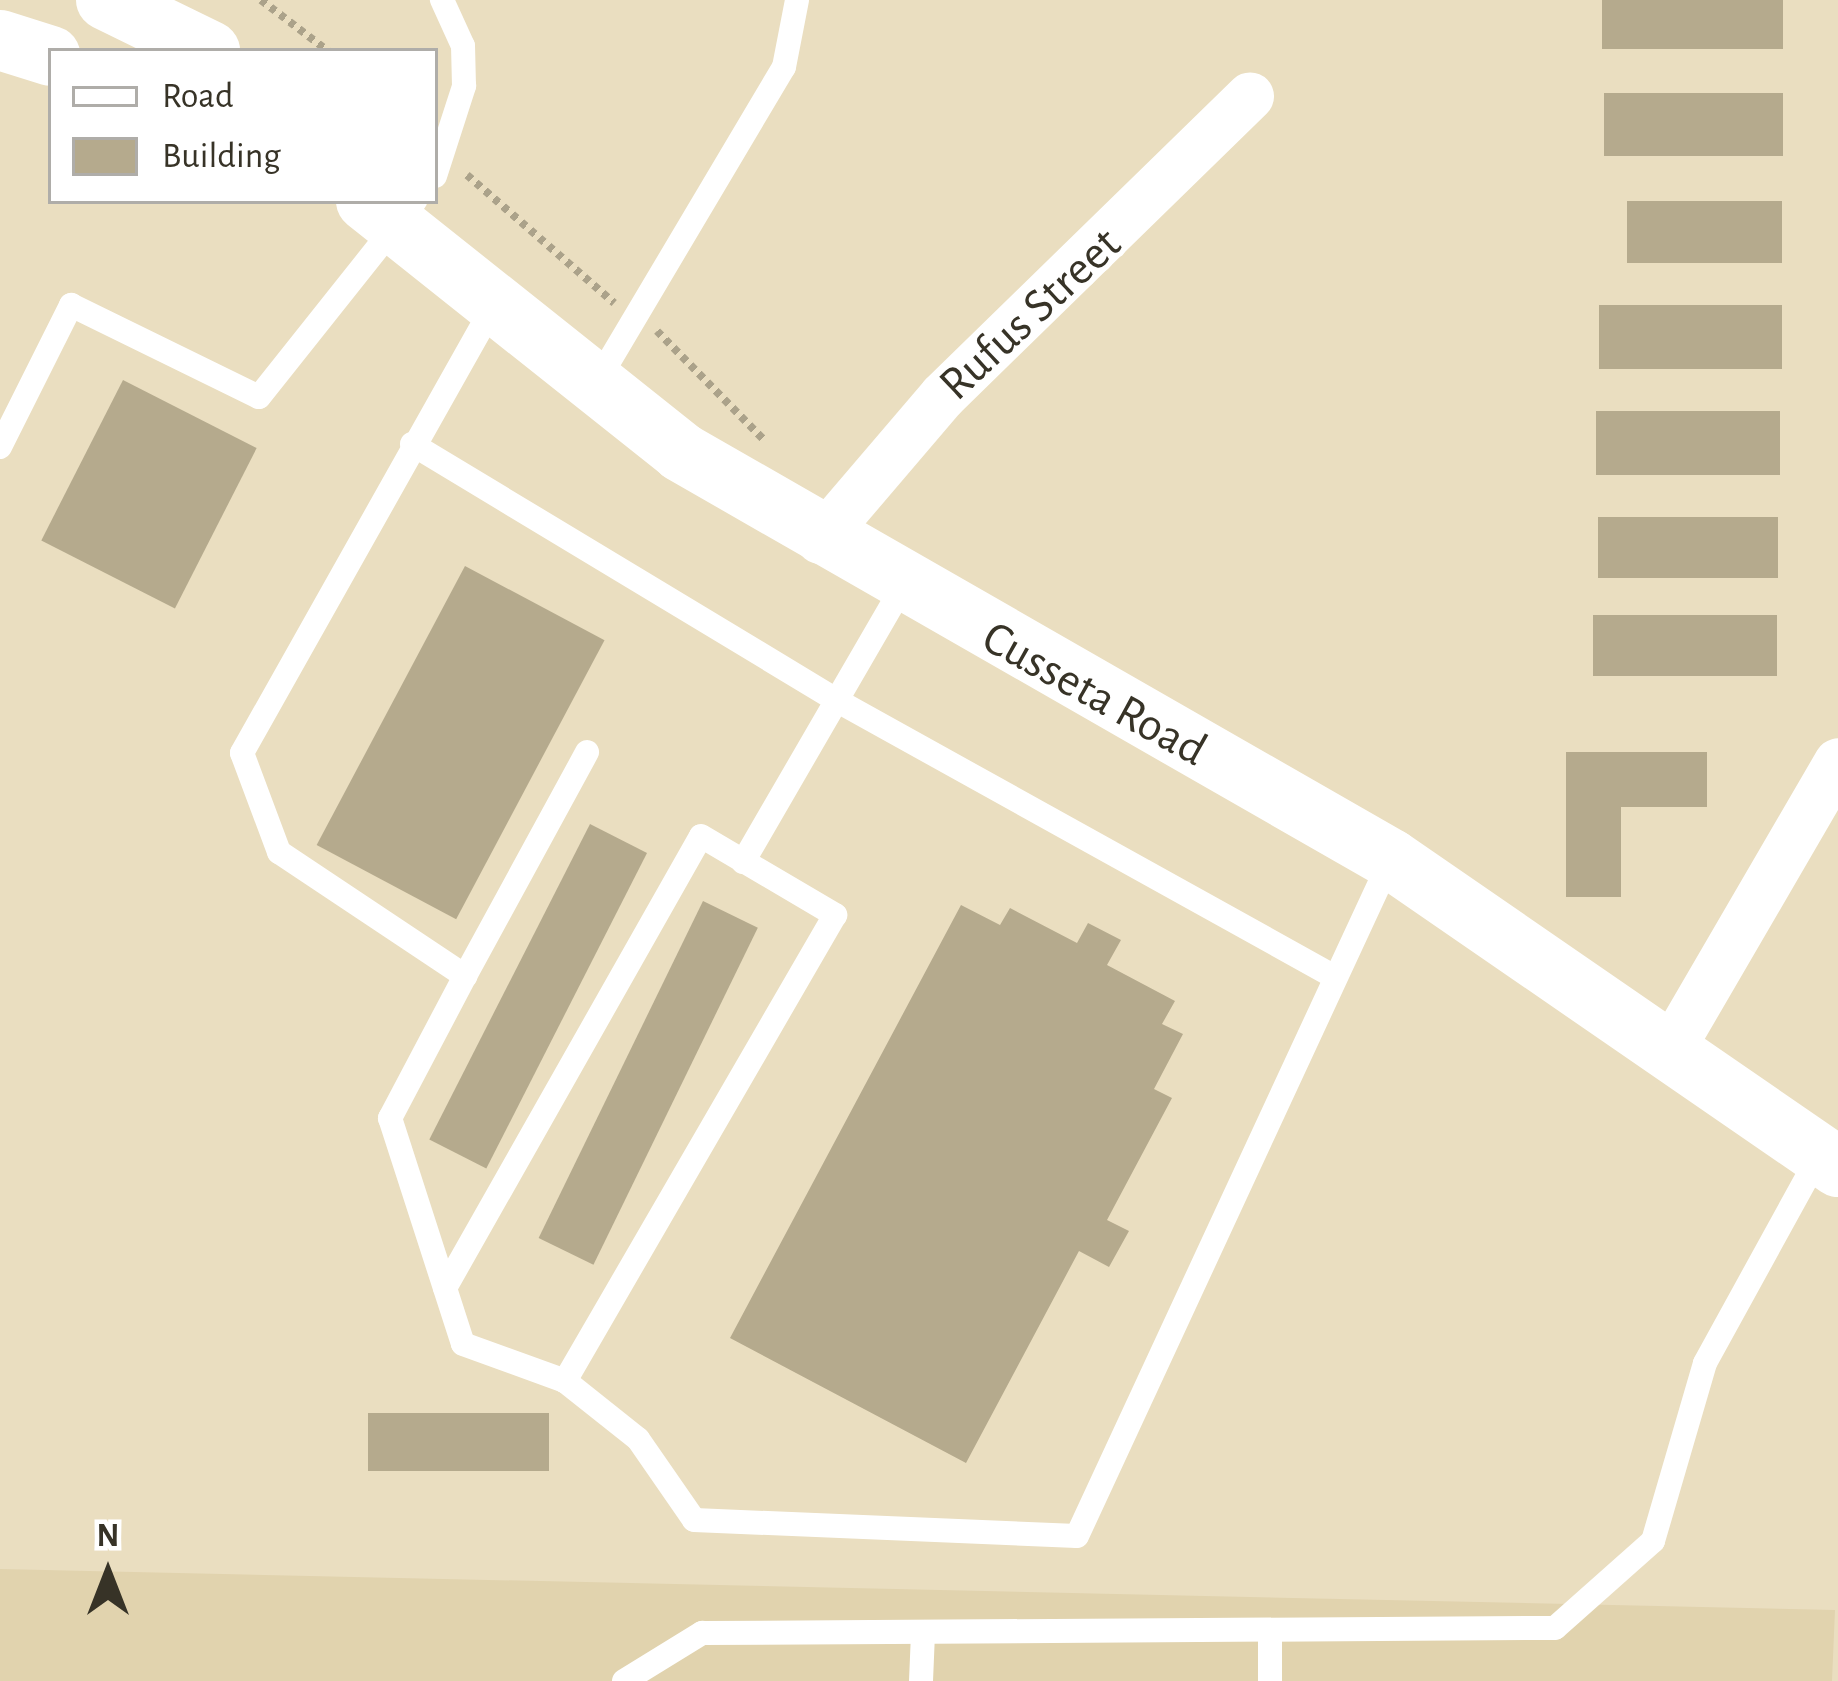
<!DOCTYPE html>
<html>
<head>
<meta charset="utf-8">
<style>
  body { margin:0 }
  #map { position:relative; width:1838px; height:1681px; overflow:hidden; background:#eadec0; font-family:"Alegreya Sans",sans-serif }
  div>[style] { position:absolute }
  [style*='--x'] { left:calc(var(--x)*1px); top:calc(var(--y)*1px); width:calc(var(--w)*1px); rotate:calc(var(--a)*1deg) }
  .built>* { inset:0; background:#e1d3ae }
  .building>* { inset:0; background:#b5aa8d; transform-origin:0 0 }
  .path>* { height:8px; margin-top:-4px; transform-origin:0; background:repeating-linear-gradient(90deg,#aba28a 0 6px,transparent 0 12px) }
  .service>* { height:24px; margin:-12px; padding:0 12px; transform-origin:12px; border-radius:12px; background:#fff }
  .minor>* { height:48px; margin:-24px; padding:0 24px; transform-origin:24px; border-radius:24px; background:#fff }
  .tertiary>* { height:60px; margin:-30px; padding:0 30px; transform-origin:30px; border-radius:30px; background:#fff }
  span { translate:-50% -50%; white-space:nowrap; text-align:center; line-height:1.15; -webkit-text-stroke:10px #fff; paint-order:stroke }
  .street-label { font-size:48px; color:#373327 }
  .legend { position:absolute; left:48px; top:48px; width:390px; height:156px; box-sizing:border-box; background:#fff; border:3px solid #afada9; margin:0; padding:15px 21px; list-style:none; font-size:36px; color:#373327 }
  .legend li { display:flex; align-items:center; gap:24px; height:60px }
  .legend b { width:60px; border:3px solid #afada9 }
  .north { position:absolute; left:48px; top:1513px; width:120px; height:120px; -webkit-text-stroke:9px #fff; paint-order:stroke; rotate:0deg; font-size:33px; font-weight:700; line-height:48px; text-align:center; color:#373327 }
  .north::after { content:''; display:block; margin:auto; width:42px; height:54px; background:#373327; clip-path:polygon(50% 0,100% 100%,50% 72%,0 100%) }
</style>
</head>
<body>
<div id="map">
  <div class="built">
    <div style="clip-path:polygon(0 1569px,1835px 1610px,1832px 1681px,0 1681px)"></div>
  </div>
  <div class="building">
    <div style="left:1602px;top:0;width:181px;height:49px"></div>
    <div style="left:1604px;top:93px;width:179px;height:63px"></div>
    <div style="left:1627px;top:201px;width:155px;height:62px"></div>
    <div style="left:1599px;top:305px;width:183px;height:64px"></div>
    <div style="left:123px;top:380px;width:150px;height:180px;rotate:27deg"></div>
    <div style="left:1596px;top:411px;width:184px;height:64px"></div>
    <div style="left:1598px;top:517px;width:180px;height:61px"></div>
    <div style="left:465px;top:566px;width:158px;height:316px;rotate:28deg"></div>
    <div style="left:1593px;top:615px;width:184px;height:61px"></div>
    <div style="clip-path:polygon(1566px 752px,1707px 752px,1707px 807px,1621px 807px,1621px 897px,1566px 897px)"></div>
    <div style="left:590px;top:824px;width:64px;height:354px;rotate:27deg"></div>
    <div style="left:703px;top:901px;width:61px;height:375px;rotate:26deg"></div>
    <div style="clip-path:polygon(961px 905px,1000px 925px,1010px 908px,1077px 943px,1088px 923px,1121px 940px,1107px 965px,1175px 1001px,1162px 1024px,1183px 1034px,1154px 1089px,1172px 1098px,1107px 1220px,1129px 1231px,1109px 1267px,1079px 1251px,966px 1463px,730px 1338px)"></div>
    <div style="left:368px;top:1413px;width:181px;height:58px"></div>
  </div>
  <div class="path">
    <div style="--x:261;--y:0;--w:84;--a:37.3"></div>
    <div style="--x:467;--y:175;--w:195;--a:41"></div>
    <div style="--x:657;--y:331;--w:153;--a:45.5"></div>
  </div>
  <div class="service">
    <div style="--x:435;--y:176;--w:95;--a:-72.1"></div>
    <div style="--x:464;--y:86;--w:40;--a:-91.4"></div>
    <div style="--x:463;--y:46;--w:51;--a:-114.5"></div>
    <div style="--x:494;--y:305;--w:514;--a:119.36"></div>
    <div style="--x:242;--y:753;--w:106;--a:69.5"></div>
    <div style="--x:279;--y:852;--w:224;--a:33.7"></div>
    <div style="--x:465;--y:976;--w:255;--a:-61.4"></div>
    <div style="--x:598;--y:380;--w:364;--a:-59.3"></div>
    <div style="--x:784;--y:67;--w:68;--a:-79"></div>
    <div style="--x:412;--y:444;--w:495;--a:31.1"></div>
    <div style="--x:836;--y:700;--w:571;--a:29.04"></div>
    <div style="--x:0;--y:447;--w:159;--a:-63.4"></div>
    <div style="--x:71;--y:305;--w:209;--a:26.1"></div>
    <div style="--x:259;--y:397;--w:251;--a:-51.5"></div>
    <div style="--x:743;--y:862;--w:317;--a:-59.9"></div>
    <div style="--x:465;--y:976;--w:161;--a:117.8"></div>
    <div style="--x:390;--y:1118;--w:237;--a:72.1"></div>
    <div style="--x:463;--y:1344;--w:109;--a:19.9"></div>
    <div style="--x:565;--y:1381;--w:93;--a:38.5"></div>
    <div style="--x:638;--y:1439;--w:98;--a:55.3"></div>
    <div style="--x:694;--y:1520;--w:383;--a:2.4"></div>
    <div style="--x:1077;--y:1536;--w:746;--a:-65.12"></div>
    <div style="--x:445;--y:1288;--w:519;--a:-60.47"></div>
    <div style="--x:701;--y:836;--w:156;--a:30.5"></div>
    <div style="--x:835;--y:915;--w:539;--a:120.09"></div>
    <div style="--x:1270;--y:1634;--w:47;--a:90"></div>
    <div style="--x:624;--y:1681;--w:92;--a:-31.6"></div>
    <div style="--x:702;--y:1633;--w:853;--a:-0.34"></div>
    <div style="--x:1555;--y:1628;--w:131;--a:-41.6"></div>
    <div style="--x:1653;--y:1541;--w:185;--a:-73.7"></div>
    <div style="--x:1705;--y:1363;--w:236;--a:-61.2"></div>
    <div style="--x:921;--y:1681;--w:47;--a:-87.6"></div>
  </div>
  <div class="minor">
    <div style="--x:820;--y:540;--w:189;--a:-49.5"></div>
    <div style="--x:943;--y:396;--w:429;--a:-44.3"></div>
    <div style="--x:1670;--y:1051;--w:334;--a:-59.8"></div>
  </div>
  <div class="tertiary">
    <div style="--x:106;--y:0;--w:116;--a:26.1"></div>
    <div style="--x:0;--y:40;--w:53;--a:17.4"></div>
    <div style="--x:366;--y:201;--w:403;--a:38.5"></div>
    <div style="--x:681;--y:452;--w:818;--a:29.82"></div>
    <div style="--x:1391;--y:859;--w:543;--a:34.57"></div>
  </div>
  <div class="street-label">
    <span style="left:1031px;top:315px;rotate:-43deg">Rufus Street</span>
    <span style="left:1094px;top:695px;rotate:29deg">Cusseta Road</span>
  </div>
  <ul class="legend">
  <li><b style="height:15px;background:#fff"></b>Road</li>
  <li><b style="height:33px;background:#b5aa8d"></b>Building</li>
  </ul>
  <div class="north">N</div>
</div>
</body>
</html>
